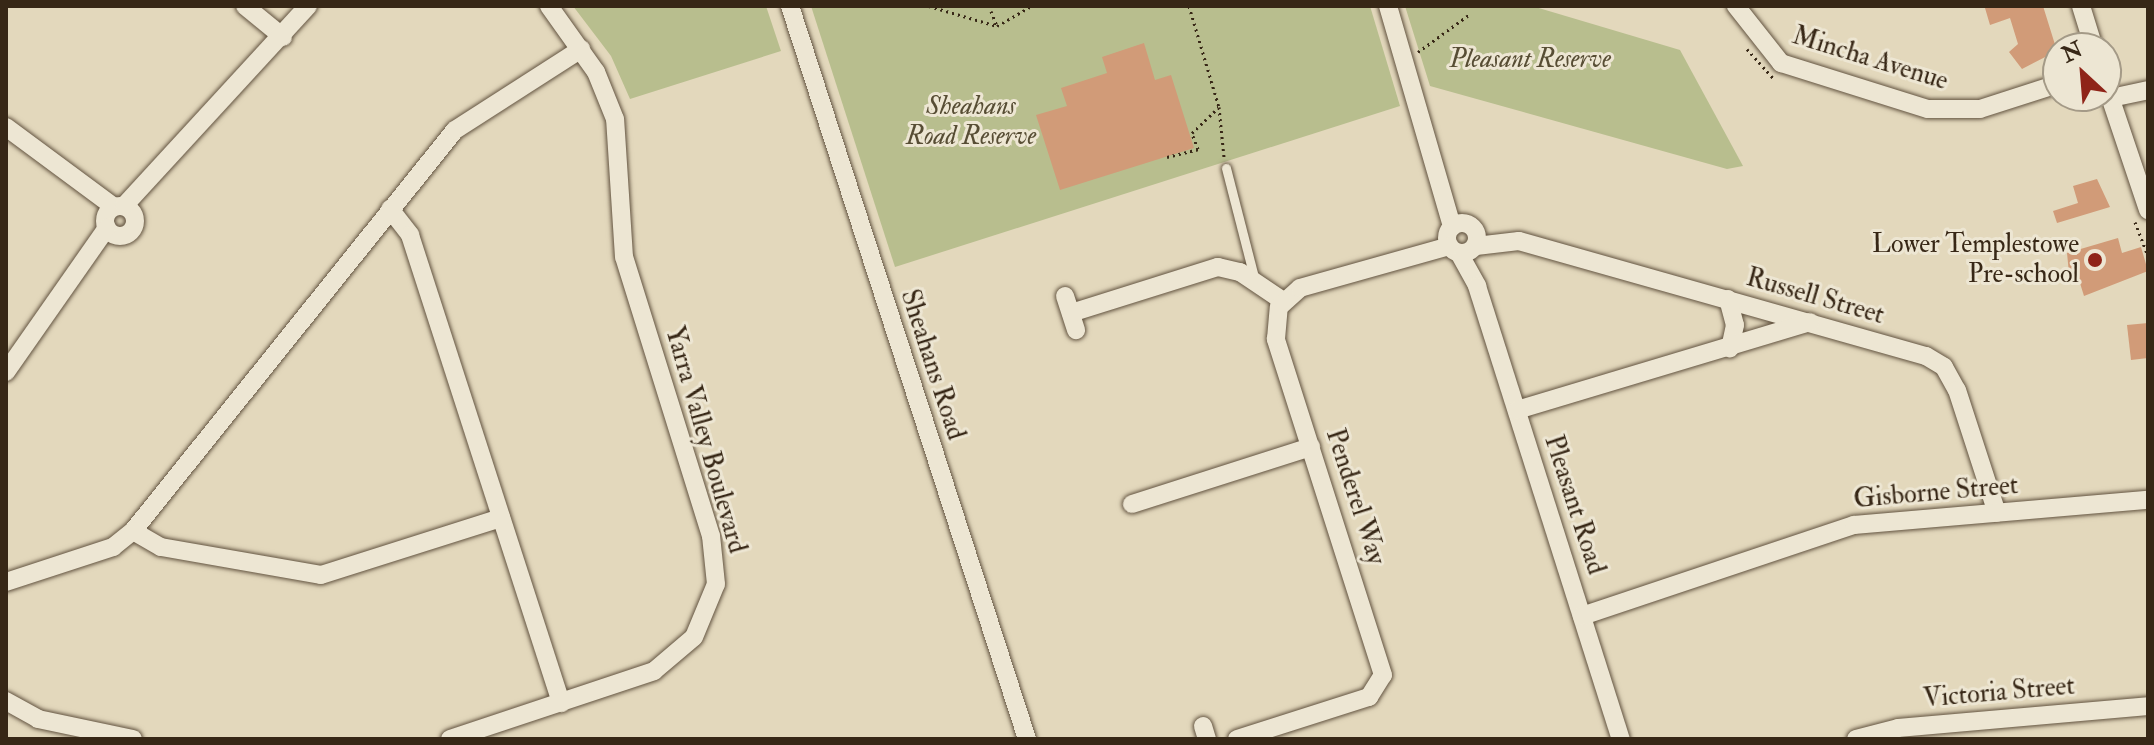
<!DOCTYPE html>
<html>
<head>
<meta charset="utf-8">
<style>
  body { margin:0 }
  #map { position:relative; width:2154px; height:745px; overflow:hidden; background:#e3d8bc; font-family:"IM FELL Double Pica",serif }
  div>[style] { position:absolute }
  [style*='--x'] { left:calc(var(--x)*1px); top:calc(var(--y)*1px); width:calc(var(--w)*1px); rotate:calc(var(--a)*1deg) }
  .green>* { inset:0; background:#b8be8e }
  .building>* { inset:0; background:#d19b78 }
  .path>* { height:3px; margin-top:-1.5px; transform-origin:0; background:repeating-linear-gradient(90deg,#372716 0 2px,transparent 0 6px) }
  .roads { filter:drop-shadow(0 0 2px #625340) drop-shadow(0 0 2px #625340) }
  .service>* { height:9px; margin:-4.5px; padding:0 4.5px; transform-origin:4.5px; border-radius:4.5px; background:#ede6d3 }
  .minor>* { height:18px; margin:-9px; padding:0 9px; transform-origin:9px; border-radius:9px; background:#ede6d3 }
  .minor>.ring { margin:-9px; padding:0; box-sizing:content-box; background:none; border:18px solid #ede6d3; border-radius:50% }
  .dots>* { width:22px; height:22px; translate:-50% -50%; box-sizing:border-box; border:4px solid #ede6d3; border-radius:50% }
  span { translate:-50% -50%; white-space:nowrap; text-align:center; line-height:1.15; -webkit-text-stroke:6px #ede6d3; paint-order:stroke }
  .street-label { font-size:26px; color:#372716 }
  .park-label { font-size:26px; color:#574d34; font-style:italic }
  .poi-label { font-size:26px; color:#372716 }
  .right { translate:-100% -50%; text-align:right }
  .frame { position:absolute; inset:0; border:8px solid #372716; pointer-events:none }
  .north { position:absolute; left:2042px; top:32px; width:80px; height:80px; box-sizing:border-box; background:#ede6d3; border:2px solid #a49a87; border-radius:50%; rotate:334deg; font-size:22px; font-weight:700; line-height:32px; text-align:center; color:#372716 }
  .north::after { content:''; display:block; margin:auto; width:28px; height:36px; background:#8f2418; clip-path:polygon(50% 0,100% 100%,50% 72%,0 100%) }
</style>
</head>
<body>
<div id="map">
  <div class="green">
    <div style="clip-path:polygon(573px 6px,766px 6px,781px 51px,630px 99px,611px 56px)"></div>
    <div style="clip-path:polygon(811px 6px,1370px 6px,1400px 106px,895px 267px)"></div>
    <div style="clip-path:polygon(1405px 6px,1532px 6px,1680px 50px,1743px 166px,1727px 169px,1430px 86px)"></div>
  </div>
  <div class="building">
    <div style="clip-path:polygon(2043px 6px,2057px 51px,2022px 69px,2009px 52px,2018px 44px,2010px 18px,1990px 25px,1985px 8px)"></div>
    <div style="clip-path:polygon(1144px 43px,1155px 80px,1171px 75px,1194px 148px,1060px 190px,1036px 115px,1067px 106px,1061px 88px,1107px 73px,1102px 57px)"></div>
    <div style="clip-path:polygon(2097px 179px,2110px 207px,2057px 223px,2053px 211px,2078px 203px,2073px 186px)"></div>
    <div style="clip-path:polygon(2118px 238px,2122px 253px,2141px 247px,2148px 271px,2084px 296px,2079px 280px,2070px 283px,2067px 253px)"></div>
    <div style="clip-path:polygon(2148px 323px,2148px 358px,2131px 360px,2127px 325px)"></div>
  </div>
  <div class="path">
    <div style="--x:929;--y:6;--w:71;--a:16.4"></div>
    <div style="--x:997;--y:26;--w:39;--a:-30"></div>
    <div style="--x:1189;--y:6;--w:105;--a:73.5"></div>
    <div style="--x:1219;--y:107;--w:50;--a:84.3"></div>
    <div style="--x:1263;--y:6;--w:80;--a:0"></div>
    <div style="--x:991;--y:11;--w:16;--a:68"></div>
    <div style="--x:1747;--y:49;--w:39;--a:48"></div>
    <div style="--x:1418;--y:52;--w:64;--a:-36.2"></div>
    <div style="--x:1167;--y:157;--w:32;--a:-14"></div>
    <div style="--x:1198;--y:149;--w:17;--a:-111"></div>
    <div style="--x:1192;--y:133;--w:37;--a:-44"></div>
    <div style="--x:2135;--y:222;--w:36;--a:69"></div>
  </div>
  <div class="roads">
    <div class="service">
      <div style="--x:1226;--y:168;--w:117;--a:75.6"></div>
    </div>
    <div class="minor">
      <div style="--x:245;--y:6;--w:49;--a:39.2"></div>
      <div style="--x:790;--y:6;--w:770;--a:72.08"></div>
      <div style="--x:1388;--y:6;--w:230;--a:73.8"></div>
      <div style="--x:1736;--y:6;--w:73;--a:51.7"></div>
      <div style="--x:1781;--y:63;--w:154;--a:17.4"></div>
      <div style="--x:1928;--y:109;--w:52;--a:0"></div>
      <div style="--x:1980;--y:109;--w:82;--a:-17.8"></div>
      <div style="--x:2081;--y:6;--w:44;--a:72.8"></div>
      <div style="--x:2106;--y:85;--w:132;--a:71.4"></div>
      <div style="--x:2111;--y:98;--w:38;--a:-12"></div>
      <div style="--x:6;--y:127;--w:134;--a:36.5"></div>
      <div class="ring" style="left:105px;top:206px;width:12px;height:12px"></div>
      <div style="--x:124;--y:206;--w:272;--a:-47.4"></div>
      <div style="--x:390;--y:209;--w:33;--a:52"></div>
      <div style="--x:410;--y:235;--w:492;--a:72.1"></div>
      <div class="ring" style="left:1447px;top:223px;width:12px;height:12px"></div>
      <div style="--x:1476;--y:246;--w:43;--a:-6.6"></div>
      <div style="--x:1519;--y:241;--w:423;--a:15.8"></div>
      <div style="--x:1926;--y:356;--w:21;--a:31"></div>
      <div style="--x:1944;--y:367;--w:26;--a:61"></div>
      <div style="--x:1957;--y:390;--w:129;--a:72"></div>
      <div style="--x:1459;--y:253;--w:38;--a:61"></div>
      <div style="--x:1477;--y:286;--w:475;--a:72.4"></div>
      <div style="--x:1065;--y:296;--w:36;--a:72"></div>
      <div style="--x:1728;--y:299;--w:27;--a:75"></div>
      <div style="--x:1735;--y:325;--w:24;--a:102"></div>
      <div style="--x:1071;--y:313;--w:154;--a:-17.4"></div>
      <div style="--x:1218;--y:267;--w:23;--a:13"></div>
      <div style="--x:1240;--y:272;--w:52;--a:34"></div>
      <div style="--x:6;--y:372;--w:176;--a:-55"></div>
      <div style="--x:1517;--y:410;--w:306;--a:-16.7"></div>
      <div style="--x:1132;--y:504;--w:188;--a:-17.7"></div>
      <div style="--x:133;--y:531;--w:514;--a:-51.24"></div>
      <div style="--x:455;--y:130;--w:150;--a:-32.7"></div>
      <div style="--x:6;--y:582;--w:113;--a:-18.1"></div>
      <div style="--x:113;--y:547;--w:26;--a:-39"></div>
      <div style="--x:133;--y:531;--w:32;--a:30"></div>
      <div style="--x:161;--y:547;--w:162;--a:9.9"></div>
      <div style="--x:321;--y:575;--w:189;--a:-17.6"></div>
      <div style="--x:1582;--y:616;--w:287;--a:-18.5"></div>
      <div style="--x:1854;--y:525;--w:295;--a:-4.9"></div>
      <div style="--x:6;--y:701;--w:37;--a:29"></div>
      <div style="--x:38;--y:719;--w:97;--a:11.9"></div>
      <div style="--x:1203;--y:726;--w:14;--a:73"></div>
      <div style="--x:450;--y:739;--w:215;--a:-18.4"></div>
      <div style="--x:654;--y:671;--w:52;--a:-40.4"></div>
      <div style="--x:694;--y:637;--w:57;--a:-67.5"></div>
      <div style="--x:716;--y:584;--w:48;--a:-95.9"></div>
      <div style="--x:711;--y:536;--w:292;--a:-107.3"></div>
      <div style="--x:624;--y:257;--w:138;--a:-93.7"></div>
      <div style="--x:615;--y:119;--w:51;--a:-112"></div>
      <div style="--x:596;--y:72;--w:81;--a:-125.5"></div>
      <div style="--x:1237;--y:739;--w:139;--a:-17.7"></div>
      <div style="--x:1369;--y:697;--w:26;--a:-58"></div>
      <div style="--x:1383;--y:675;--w:353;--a:-107.7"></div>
      <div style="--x:1276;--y:339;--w:32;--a:-85"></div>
      <div style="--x:1279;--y:307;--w:28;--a:-42"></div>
      <div style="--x:1300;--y:288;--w:155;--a:-15.7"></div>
      <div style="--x:1856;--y:739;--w:43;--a:-14.7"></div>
      <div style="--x:1898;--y:728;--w:251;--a:-5"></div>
    </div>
  </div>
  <div class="dots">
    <div style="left:2095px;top:260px;background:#8f2418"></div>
  </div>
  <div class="street-label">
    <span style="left:1870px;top:59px;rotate:17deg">Mincha Avenue</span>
    <span style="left:1815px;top:297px;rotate:16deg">Russell Street</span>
    <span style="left:932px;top:365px;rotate:72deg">Sheahans Road</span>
    <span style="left:705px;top:440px;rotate:74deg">Yarra Valley Boulevard</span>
    <span style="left:1936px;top:493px;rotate:-5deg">Gisborne Street</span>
    <span style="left:1355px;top:497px;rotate:72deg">Penderel Way</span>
    <span style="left:1574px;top:505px;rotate:72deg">Pleasant Road</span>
    <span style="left:1999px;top:693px;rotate:-5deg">Victoria Street</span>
  </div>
  <div class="park-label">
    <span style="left:1530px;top:60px">Pleasant Reserve</span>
    <span style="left:971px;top:122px">Sheahans<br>Road Reserve</span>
  </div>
  <div class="poi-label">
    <span class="right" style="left:2079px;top:260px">Lower Templestowe<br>Pre-school</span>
  </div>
  <div class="frame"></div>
  <div class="north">N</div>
</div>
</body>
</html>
